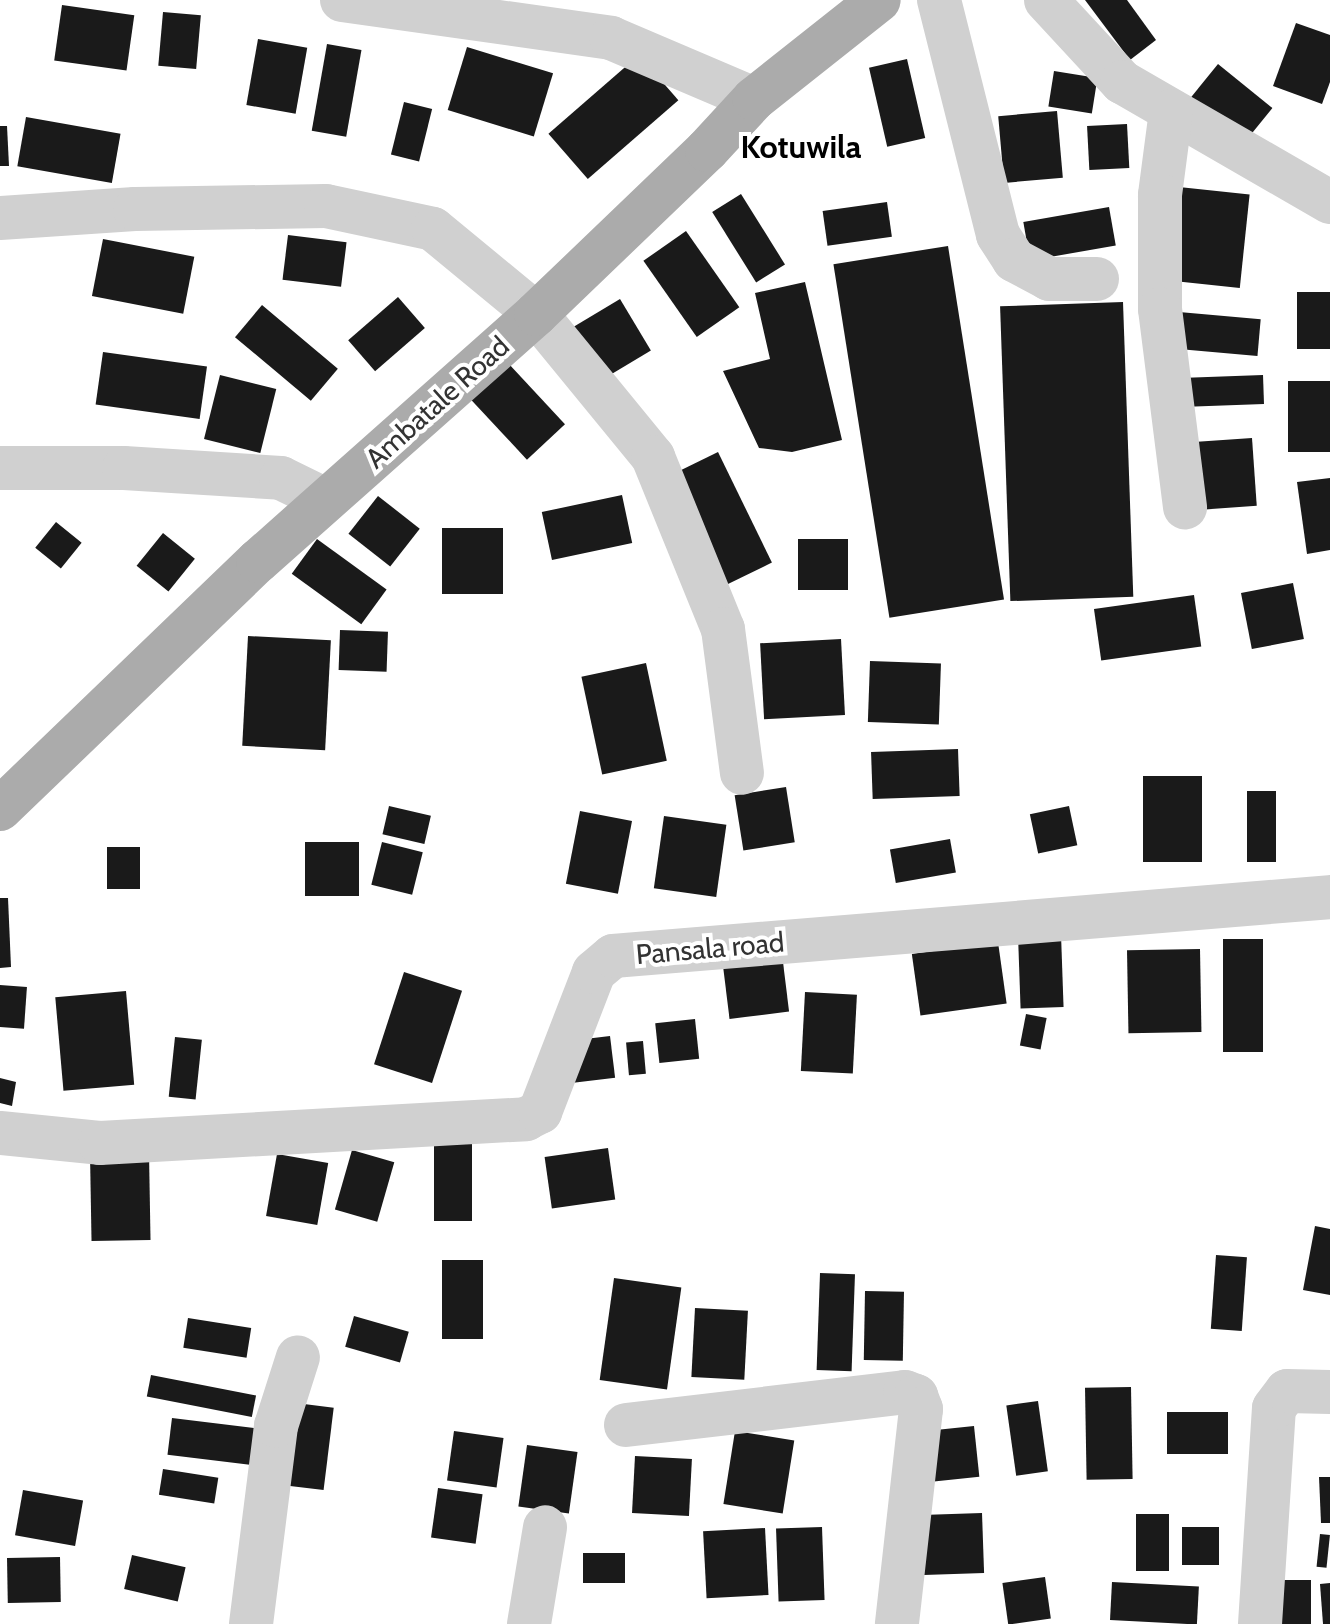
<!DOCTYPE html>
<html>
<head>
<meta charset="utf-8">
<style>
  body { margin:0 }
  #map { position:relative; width:1330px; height:1624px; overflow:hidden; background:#fff; font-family:Cabin,sans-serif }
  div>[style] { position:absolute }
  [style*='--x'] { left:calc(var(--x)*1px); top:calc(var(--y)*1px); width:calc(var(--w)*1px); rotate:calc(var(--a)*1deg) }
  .building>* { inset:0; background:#1a1a1a; transform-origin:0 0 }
  .minor>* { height:44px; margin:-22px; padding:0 22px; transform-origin:22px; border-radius:22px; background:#d0d0d0 }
  .major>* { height:44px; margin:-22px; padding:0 22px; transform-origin:22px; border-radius:22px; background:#ababab }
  span { translate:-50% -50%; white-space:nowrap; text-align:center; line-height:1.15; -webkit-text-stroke:8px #fff; paint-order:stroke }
  .street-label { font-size:28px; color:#333 }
  .quarter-label { font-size:32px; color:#000; font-weight:700 }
</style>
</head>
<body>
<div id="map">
  <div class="building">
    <div style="clip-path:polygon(1085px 0,1127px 0,1156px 40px,1130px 60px)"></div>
    <div style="left:62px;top:5px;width:73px;height:56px;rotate:8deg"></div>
    <div style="left:163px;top:12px;width:38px;height:54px;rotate:5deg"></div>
    <div style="clip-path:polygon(1296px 23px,1330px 35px,1330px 82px,1322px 104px,1273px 86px)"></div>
    <div style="left:258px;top:39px;width:50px;height:67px;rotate:10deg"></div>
    <div style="left:327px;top:44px;width:35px;height:88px;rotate:10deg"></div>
    <div style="left:467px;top:47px;width:90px;height:66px;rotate:17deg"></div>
    <div style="left:639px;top:55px;width:60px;height:120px;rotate:49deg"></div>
    <div style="left:907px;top:59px;width:81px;height:39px;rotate:77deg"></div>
    <div style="left:1218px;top:64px;width:70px;height:48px;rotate:39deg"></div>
    <div style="left:1054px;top:71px;width:44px;height:36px;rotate:9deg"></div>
    <div style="left:404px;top:102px;width:29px;height:54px;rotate:14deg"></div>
    <div style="left:1057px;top:111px;width:67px;height:59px;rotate:85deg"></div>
    <div style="left:26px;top:117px;width:96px;height:50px;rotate:10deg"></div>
    <div style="left:1127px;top:124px;width:44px;height:40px;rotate:87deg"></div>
    <div style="clip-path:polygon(0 126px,7px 126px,9px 166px,0 166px)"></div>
    <div style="left:1179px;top:187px;width:71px;height:94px;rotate:6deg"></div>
    <div style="left:741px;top:194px;width:83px;height:34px;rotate:58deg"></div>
    <div style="left:887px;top:202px;width:35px;height:65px;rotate:82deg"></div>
    <div style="left:1109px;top:207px;width:39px;height:87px;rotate:80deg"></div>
    <div style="left:686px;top:231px;width:93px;height:52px;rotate:55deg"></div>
    <div style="left:288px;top:235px;width:59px;height:45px;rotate:7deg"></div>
    <div style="left:103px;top:239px;width:93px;height:58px;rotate:11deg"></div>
    <div style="left:948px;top:246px;width:358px;height:116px;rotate:81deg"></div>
    <div style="clip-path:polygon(805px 282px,842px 440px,792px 452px,759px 448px,723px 371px,770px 359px,755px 293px)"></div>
    <div style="left:1330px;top:292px;width:57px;height:33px;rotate:90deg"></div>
    <div style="left:398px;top:297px;width:41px;height:66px;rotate:49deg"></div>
    <div style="left:620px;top:299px;width:60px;height:55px;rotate:59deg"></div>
    <div style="left:1123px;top:302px;width:295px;height:123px;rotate:88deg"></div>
    <div style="left:262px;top:305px;width:99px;height:42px;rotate:40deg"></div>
    <div style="left:1179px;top:312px;width:82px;height:37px;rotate:5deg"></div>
    <div style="left:103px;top:352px;width:105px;height:53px;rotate:8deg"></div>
    <div style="left:507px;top:362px;width:85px;height:52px;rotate:47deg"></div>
    <div style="left:220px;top:375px;width:58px;height:66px;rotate:14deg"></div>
    <div style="left:1263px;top:375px;width:29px;height:76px;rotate:88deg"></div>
    <div style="left:1330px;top:381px;width:71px;height:42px;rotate:90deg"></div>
    <div style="left:1252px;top:438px;width:68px;height:62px;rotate:86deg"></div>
    <div style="left:718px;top:452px;width:123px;height:50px;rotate:64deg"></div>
    <div style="clip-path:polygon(1330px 478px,1330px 550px,1307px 554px,1297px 482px)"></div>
    <div style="left:622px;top:495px;width:49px;height:82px;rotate:78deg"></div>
    <div style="left:378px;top:496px;width:53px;height:48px;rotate:38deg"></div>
    <div style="left:56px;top:522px;width:33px;height:33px;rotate:39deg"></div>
    <div style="left:442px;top:528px;width:61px;height:66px"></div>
    <div style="left:163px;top:533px;width:41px;height:42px;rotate:39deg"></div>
    <div style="left:317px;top:539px;width:86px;height:43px;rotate:36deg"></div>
    <div style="left:798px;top:539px;width:50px;height:51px"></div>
    <div style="left:1293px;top:583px;width:57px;height:53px;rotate:79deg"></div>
    <div style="left:1194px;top:595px;width:52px;height:101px;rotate:82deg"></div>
    <div style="left:340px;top:630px;width:48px;height:40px;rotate:2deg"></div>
    <div style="left:248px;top:636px;width:83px;height:110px;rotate:3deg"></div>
    <div style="left:841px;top:639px;width:76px;height:81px;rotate:87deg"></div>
    <div style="left:870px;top:661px;width:71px;height:61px;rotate:2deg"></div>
    <div style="left:646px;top:663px;width:100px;height:66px;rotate:78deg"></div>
    <div style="left:958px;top:749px;width:47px;height:87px;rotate:88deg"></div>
    <div style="left:1143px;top:776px;width:59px;height:86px"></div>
    <div style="left:786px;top:787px;width:56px;height:52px;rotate:81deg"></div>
    <div style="left:1247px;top:791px;width:29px;height:71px"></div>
    <div style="left:389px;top:806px;width:43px;height:29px;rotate:13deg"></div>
    <div style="left:1069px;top:806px;width:40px;height:40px;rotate:78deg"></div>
    <div style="left:580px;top:811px;width:53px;height:74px;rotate:11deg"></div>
    <div style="left:664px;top:816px;width:63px;height:73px;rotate:8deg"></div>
    <div style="left:950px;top:839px;width:34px;height:61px;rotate:80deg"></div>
    <div style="left:305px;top:842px;width:54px;height:54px"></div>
    <div style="left:382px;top:842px;width:42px;height:44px;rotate:14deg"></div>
    <div style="left:107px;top:847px;width:33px;height:42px"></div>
    <div style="clip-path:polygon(0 898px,8px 898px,11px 967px,0 968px)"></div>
    <div style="left:1061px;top:934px;width:73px;height:43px;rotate:88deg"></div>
    <div style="left:1223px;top:939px;width:40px;height:113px"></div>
    <div style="left:998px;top:942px;width:62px;height:87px;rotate:82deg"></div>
    <div style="left:1200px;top:949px;width:83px;height:73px;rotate:89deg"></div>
    <div style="left:782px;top:954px;width:58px;height:60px;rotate:83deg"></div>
    <div style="left:404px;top:972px;width:61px;height:97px;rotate:18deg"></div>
    <div style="left:0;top:985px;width:27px;height:42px;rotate:4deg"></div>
    <div style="left:126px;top:991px;width:94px;height:71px;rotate:85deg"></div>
    <div style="left:805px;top:992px;width:52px;height:79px;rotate:3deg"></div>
    <div style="left:1026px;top:1014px;width:21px;height:32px;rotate:11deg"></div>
    <div style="left:695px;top:1019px;width:40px;height:40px;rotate:84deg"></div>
    <div style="left:610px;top:1036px;width:42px;height:42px;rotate:83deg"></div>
    <div style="left:175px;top:1037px;width:27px;height:60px;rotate:6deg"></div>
    <div style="left:643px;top:1041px;width:33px;height:17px;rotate:85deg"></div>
    <div style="clip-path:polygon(0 1078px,16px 1082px,12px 1106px,0 1103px)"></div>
    <div style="left:434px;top:1143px;width:38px;height:78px"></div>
    <div style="left:608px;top:1148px;width:52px;height:64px;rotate:82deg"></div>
    <div style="left:352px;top:1150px;width:44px;height:62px;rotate:16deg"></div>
    <div style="left:149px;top:1153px;width:87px;height:59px;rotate:89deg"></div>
    <div style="left:277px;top:1154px;width:52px;height:63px;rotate:10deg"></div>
    <div style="clip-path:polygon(1315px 1226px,1330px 1229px,1330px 1295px,1303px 1290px)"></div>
    <div style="left:1216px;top:1255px;width:31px;height:74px;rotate:4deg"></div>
    <div style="left:442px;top:1260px;width:41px;height:79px"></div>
    <div style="left:820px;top:1273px;width:35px;height:97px;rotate:2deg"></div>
    <div style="left:614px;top:1278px;width:68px;height:103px;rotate:8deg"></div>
    <div style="left:865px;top:1291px;width:39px;height:69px;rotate:1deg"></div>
    <div style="left:695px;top:1308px;width:53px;height:69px;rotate:3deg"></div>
    <div style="left:354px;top:1316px;width:57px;height:32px;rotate:16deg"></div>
    <div style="left:188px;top:1318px;width:64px;height:30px;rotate:9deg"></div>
    <div style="left:151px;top:1375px;width:107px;height:22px;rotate:11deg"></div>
    <div style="left:1131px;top:1387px;width:92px;height:46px;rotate:89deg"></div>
    <div style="left:1038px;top:1401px;width:71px;height:32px;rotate:82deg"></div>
    <div style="left:296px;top:1403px;width:38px;height:83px;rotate:7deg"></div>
    <div style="left:1167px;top:1412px;width:61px;height:42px"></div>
    <div style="left:172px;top:1418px;width:87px;height:37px;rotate:7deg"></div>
    <div style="left:974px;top:1426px;width:51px;height:48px;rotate:84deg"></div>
    <div style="left:454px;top:1431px;width:50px;height:50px;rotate:8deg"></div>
    <div style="left:735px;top:1431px;width:60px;height:74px;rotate:9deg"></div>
    <div style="left:527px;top:1445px;width:51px;height:62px;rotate:8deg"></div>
    <div style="left:635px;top:1456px;width:57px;height:57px;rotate:3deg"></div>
    <div style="left:163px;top:1469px;width:56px;height:26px;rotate:9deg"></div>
    <div style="clip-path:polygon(1319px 1477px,1330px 1477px,1330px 1523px,1321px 1523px)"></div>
    <div style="left:438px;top:1488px;width:45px;height:50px;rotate:8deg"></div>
    <div style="left:23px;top:1490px;width:61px;height:46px;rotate:10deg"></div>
    <div style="left:982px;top:1513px;width:60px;height:68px;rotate:88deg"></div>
    <div style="left:1136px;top:1514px;width:33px;height:57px"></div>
    <div style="left:822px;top:1527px;width:73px;height:46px;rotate:88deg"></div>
    <div style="left:1182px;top:1527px;width:37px;height:38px"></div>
    <div style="left:765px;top:1528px;width:67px;height:62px;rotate:87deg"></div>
    <div style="left:1320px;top:1534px;width:10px;height:33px;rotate:6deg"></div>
    <div style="left:583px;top:1553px;width:42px;height:30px"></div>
    <div style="left:132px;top:1555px;width:55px;height:35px;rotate:13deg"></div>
    <div style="left:60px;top:1557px;width:45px;height:53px;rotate:89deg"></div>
    <div style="left:1045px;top:1577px;width:42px;height:43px;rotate:82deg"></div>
    <div style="left:1282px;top:1580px;width:29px;height:44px"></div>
    <div style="left:1112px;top:1582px;width:87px;height:38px;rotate:3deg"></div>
    <div style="clip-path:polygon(1330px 1583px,1330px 1624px,1323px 1624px,1320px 1584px)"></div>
  </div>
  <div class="minor">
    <div style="--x:342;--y:0;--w:272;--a:8"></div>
    <div style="--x:611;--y:38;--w:155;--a:23.1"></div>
    <div style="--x:939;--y:0;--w:242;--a:75.9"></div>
    <div style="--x:998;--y:235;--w:30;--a:57"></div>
    <div style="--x:1014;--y:260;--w:40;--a:28"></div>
    <div style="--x:1049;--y:279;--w:48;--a:0"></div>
    <div style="--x:1046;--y:0;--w:112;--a:47.2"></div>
    <div style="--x:1122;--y:82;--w:240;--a:30"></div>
    <div style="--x:1171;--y:111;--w:85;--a:97.5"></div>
    <div style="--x:1160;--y:195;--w:114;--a:90"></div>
    <div style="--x:1160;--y:309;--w:200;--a:82.8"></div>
    <div style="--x:0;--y:218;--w:135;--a:-3.8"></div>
    <div style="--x:135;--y:209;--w:191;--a:-0.9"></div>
    <div style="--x:326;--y:206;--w:109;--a:12.1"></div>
    <div style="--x:433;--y:229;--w:134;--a:39.5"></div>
    <div style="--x:536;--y:314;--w:185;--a:50.7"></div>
    <div style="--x:653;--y:457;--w:186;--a:67.9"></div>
    <div style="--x:723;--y:629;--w:145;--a:82.5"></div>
    <div style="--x:0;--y:468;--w:124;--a:0"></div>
    <div style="--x:124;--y:468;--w:157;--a:3.6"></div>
    <div style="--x:281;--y:478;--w:50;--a:26.1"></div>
    <div style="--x:0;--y:1133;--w:100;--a:5.7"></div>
    <div style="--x:100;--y:1143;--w:427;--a:-3.2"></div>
    <div style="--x:526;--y:1119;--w:16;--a:-27"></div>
    <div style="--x:540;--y:1112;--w:150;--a:-68.9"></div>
    <div style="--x:594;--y:972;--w:25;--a:-40"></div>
    <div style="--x:613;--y:956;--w:719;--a:-4.7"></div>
    <div style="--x:626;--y:1425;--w:281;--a:-6.7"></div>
    <div style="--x:905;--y:1392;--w:12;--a:20"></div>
    <div style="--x:916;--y:1396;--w:14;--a:69"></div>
    <div style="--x:921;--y:1409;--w:216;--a:96.4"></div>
    <div style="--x:251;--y:1624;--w:200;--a:-82.8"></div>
    <div style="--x:276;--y:1426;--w:72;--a:-72.3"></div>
    <div style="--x:529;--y:1624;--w:98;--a:-80.6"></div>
    <div style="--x:1260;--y:1624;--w:216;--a:-86.3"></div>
    <div style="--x:1274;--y:1408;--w:21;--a:-53"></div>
    <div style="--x:1287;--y:1391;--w:43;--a:1.3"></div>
  </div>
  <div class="major">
    <div style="--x:0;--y:809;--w:358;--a:-43.9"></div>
    <div style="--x:258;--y:561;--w:372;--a:-41.6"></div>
    <div style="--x:536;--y:314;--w:237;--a:-43.8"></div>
    <div style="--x:707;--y:150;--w:69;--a:-47.3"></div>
    <div style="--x:754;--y:99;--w:159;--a:-38.4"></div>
  </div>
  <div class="street-label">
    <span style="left:437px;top:402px;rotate:-42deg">Ambatale Road</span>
    <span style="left:710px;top:948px;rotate:-5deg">Pansala road</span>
  </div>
  <div class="quarter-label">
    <span style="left:801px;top:147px">Kotuwila</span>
  </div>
</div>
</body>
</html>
